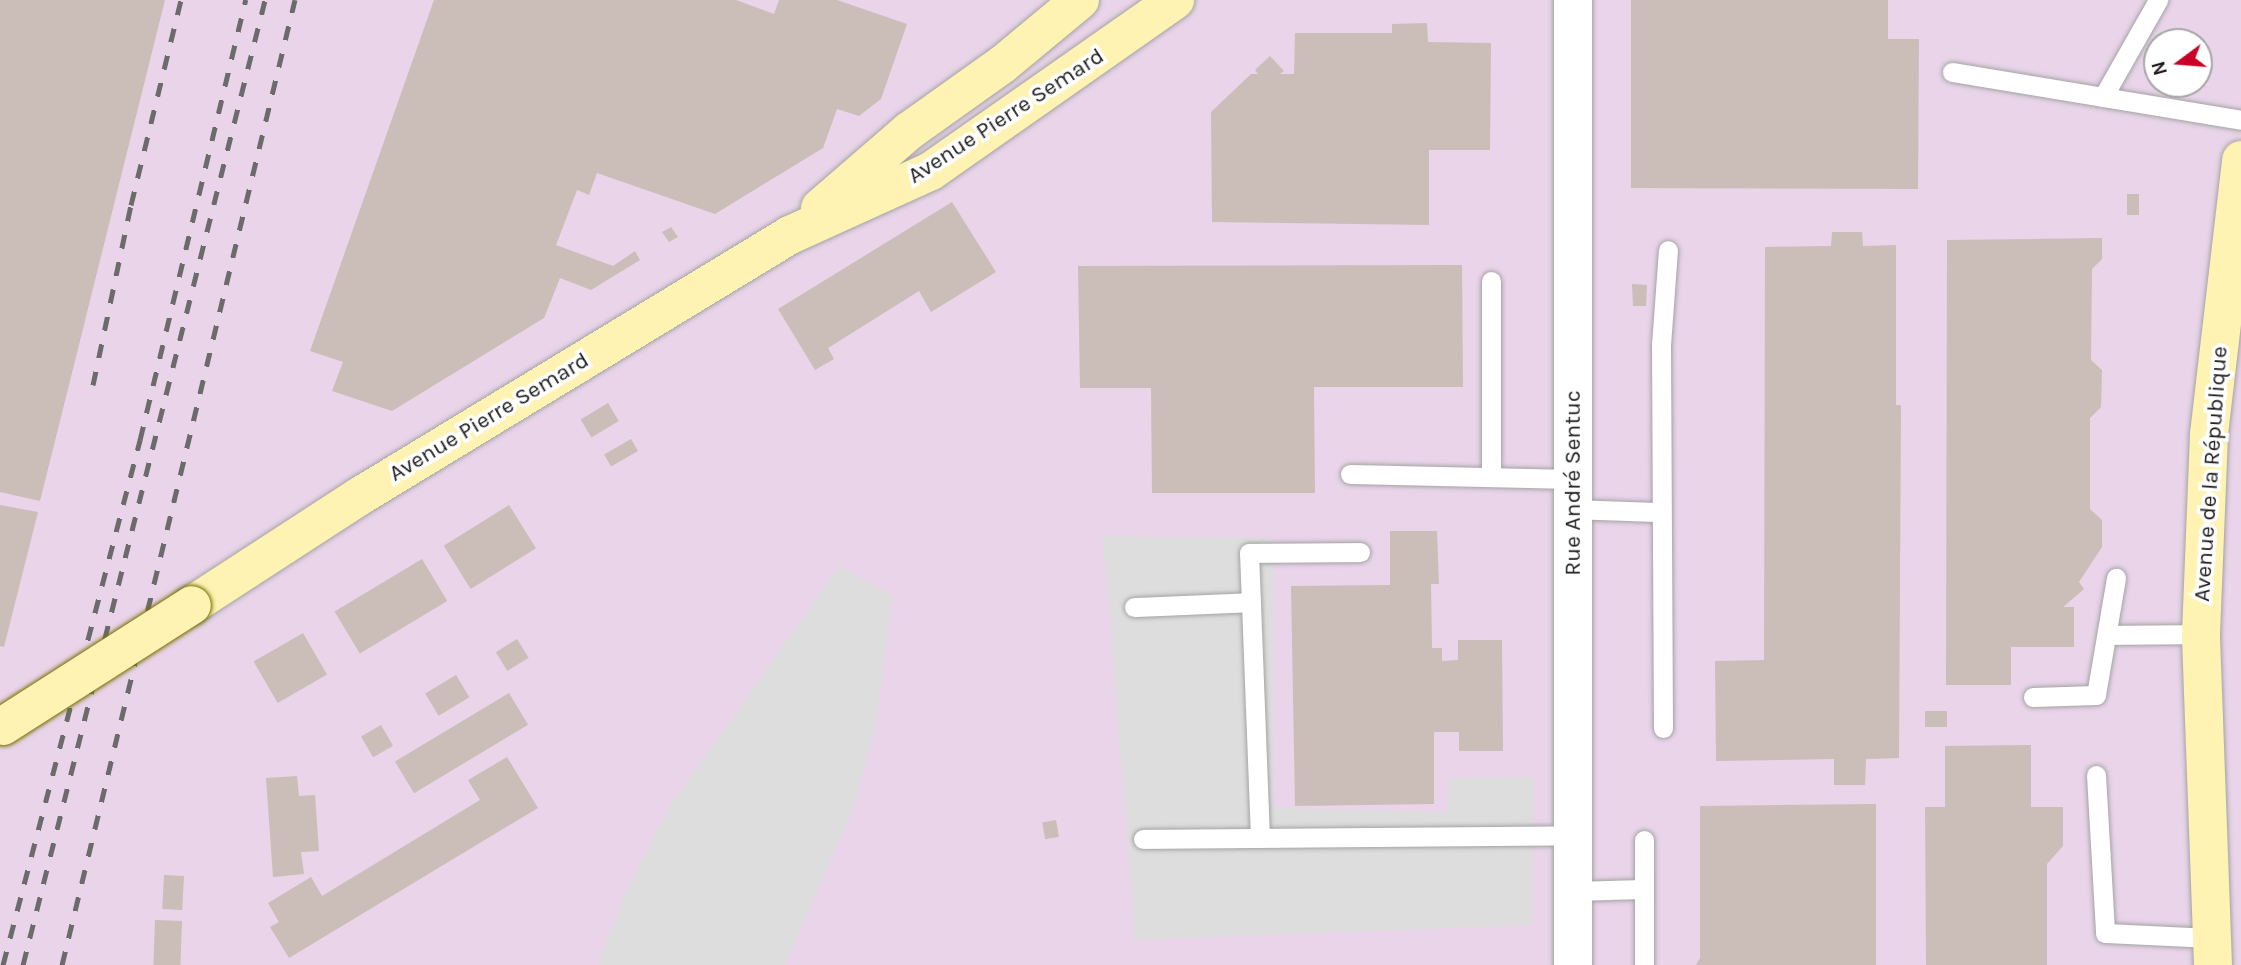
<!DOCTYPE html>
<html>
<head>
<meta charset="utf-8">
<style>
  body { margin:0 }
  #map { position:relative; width:2241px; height:965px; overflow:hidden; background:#efe8e2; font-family:Karla,sans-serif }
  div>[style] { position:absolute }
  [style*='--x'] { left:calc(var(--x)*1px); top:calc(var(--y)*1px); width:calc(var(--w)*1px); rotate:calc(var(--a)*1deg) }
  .industrial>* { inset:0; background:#e9d4e9 }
  .parking>* { inset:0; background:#ddd }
  .building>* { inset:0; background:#cbbdb8; transform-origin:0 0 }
  .roads { filter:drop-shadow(0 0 2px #a4a4a4) drop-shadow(0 0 2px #a4a4a4) }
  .lane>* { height:19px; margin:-9.5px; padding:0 9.5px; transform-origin:9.5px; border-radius:9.5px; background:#fff }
  .street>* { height:38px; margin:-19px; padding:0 19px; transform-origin:19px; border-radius:19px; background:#fff }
  .secondary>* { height:38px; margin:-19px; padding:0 19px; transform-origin:19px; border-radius:19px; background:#fef3b2 }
  .rail>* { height:5px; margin-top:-2.5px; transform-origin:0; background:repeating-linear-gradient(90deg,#6b6b6b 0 14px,transparent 0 28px) }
  .bridges { filter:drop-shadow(0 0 2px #786f00) drop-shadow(0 0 2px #786f00) }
  .secondary-bridge>* { height:38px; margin:-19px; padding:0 19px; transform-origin:19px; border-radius:19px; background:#fef3b2 }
  span { translate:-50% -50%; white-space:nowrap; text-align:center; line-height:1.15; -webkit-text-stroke:7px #fff; paint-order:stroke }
  .street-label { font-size:23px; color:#1d1d1d }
  .north { position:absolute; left:2143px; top:28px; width:70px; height:70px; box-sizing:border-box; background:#fff; border:2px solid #a5a5a5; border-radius:50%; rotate:254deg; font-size:19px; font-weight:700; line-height:28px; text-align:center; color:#1d1d1d }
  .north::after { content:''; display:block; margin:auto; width:24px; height:32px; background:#ca0026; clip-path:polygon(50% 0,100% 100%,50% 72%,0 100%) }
</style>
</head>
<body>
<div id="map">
  <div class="industrial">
    <div style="clip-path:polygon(evenodd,0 0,2241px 0,2241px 965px,0 965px,0 0,2157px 42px,2199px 42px,2199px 84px,2157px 84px,2157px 42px)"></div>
  </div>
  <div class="parking">
    <div style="clip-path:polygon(1103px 536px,1273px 538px,1273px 808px,1448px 812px,1449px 778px,1534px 777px,1533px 925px,1135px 940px)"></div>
    <div style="clip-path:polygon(839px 566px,893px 596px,876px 726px,854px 807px,785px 965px,597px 965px,627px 889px,667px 810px)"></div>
  </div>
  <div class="building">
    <div style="clip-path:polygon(0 0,165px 0,40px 501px,0 492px)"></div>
    <div style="clip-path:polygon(434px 0,736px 0,774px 14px,779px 0,837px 0,907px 24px,881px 99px,859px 116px,837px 109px,823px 148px,715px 214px,597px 173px,589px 195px,577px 190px,556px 245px,613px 266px,635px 251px,640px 260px,591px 290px,560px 278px,544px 318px,392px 411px,332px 391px,343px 362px,310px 351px)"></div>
    <div style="clip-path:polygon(1631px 0,1888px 0,1888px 39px,1919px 39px,1918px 189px,1631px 188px)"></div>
    <div style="clip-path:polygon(1427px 23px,1428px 42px,1491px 43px,1490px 150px,1429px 150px,1429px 225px,1212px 222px,1211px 112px,1251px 74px,1258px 74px,1255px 70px,1270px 56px,1284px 71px,1280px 74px,1294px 74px,1295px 33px,1392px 33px,1392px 24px)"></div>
    <div style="left:2127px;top:194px;width:12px;height:21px"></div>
    <div style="clip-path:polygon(952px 202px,996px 272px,931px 312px,919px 291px,828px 348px,834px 359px,815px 370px,778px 309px)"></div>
    <div style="clip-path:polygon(671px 227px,678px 237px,669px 242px,662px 232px)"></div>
    <div style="clip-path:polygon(1832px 232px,1862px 232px,1863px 246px,1896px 245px,1896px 405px,1901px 405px,1899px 758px,1866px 759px,1865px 785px,1834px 785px,1834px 759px,1716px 761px,1715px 661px,1764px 660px,1765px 247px,1831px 246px)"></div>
    <div style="clip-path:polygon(2102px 238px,2102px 259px,2092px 269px,2091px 360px,2102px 370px,2101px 407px,2090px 418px,2090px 509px,2102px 520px,2102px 547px,2079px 582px,2084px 589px,2063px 607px,2074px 607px,2074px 647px,2011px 647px,2011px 685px,1946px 685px,1947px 240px)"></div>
    <div style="clip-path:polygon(1462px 265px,1463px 387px,1314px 387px,1315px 493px,1152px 493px,1151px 388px,1080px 388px,1078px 266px)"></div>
    <div style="clip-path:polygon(1632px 284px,1647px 285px,1646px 306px,1633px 306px)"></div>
    <div style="left:608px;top:403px;width:21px;height:32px;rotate:59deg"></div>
    <div style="left:631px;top:439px;width:14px;height:31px;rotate:60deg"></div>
    <div style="clip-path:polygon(0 505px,38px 512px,4px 647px,0 646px)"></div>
    <div style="left:509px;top:505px;width:51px;height:77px;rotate:58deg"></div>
    <div style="clip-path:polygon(1390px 531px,1437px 531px,1439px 584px,1431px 584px,1432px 648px,1442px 648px,1442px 661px,1458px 660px,1458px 640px,1502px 640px,1503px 751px,1459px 751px,1459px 732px,1434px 732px,1434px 804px,1295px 806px,1291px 586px,1390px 585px)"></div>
    <div style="left:422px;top:559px;width:49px;height:102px;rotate:59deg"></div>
    <div style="left:303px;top:633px;width:48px;height:57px;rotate:60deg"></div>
    <div style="left:517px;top:639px;width:22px;height:25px;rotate:58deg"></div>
    <div style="left:456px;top:675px;width:26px;height:36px;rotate:59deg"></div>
    <div style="left:509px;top:693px;width:37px;height:133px;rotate:59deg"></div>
    <div style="left:1925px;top:711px;width:22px;height:16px"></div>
    <div style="left:381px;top:725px;width:24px;height:23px;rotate:60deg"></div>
    <div style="clip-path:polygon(2031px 745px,2031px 807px,2063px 807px,2063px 846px,2047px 864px,2047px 965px,1926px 965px,1925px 807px,1945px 807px,1945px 746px)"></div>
    <div style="clip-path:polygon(507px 757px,538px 808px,289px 958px,270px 927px,279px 922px,268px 903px,311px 877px,322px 896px,480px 800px,468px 780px)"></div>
    <div style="clip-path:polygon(297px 776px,299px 796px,315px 795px,319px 851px,301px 852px,304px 874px,273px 877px,266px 778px)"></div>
    <div style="clip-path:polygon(1876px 804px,1876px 965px,1696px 965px,1700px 958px,1700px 806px)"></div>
    <div style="left:1056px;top:820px;width:17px;height:14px;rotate:80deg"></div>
    <div style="left:164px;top:875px;width:20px;height:34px;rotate:3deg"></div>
    <div style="left:155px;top:920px;width:27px;height:45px;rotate:2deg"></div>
  </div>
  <div class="roads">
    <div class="lane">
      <div style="--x:1952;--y:72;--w:293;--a:9.4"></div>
      <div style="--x:2103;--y:97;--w:112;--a:-60.4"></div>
      <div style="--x:1350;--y:474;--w:223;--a:1.3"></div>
      <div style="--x:1491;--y:477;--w:196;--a:-90"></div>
      <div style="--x:1573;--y:509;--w:88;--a:2"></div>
      <div style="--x:1134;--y:607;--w:117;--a:-2.4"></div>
      <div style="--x:2108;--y:635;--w:93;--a:-0.6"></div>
      <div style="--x:2033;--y:697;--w:63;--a:-1.8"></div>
      <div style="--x:2096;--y:695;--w:119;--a:-80.3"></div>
      <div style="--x:1663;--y:728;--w:383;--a:-90.3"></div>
      <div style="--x:1661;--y:345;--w:95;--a:-85.8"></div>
      <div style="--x:2096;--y:775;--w:158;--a:86.7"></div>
      <div style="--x:2105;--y:933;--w:107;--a:2.7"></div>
      <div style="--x:1260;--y:838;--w:285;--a:-92.2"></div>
      <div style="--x:1249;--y:553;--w:111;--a:-0.5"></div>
      <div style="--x:1143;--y:839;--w:430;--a:-0.5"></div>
      <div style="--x:1644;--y:840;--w:125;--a:90"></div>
      <div style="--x:1573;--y:891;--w:70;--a:-1.6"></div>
    </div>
    <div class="street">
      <div style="--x:1573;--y:0;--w:965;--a:90"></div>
    </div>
    <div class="secondary">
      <div style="--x:820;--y:208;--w:118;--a:-40.9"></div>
      <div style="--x:909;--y:131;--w:115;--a:-35.5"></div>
      <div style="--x:1003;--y:64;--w:100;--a:-39.7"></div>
      <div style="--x:192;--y:605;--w:200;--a:-33"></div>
      <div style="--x:360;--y:496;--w:503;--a:-31.26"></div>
      <div style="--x:790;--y:235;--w:155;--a:-24.4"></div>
      <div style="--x:931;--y:171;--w:298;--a:-35"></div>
      <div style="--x:2213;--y:965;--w:331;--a:-92.1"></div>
      <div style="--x:2201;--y:634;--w:200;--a:-87.7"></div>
      <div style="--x:2209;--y:434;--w:276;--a:-83.3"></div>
    </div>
  </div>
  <div class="rail">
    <div style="--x:93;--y:385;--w:184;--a:-78.1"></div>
    <div style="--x:131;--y:205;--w:211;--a:-76.3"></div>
    <div style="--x:3;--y:965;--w:543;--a:-75.37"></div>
    <div style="--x:140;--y:440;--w:453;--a:-76.5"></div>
    <div style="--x:23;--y:965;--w:995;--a:-75.92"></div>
    <div style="--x:62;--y:965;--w:993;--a:-76.43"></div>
  </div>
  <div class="bridges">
    <div class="secondary-bridge">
      <div style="--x:3;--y:726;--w:224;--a:-32.6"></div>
    </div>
  </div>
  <div class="street-label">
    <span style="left:1006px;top:116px;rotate:-33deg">Avenue Pierre Semard</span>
    <span style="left:489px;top:417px;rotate:-31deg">Avenue Pierre Semard</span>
    <span style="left:2211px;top:474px;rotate:-86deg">Avenue de la République</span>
    <span style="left:1573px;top:483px;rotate:-90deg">Rue André Sentuc</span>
  </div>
  <div class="north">N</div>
</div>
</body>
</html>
